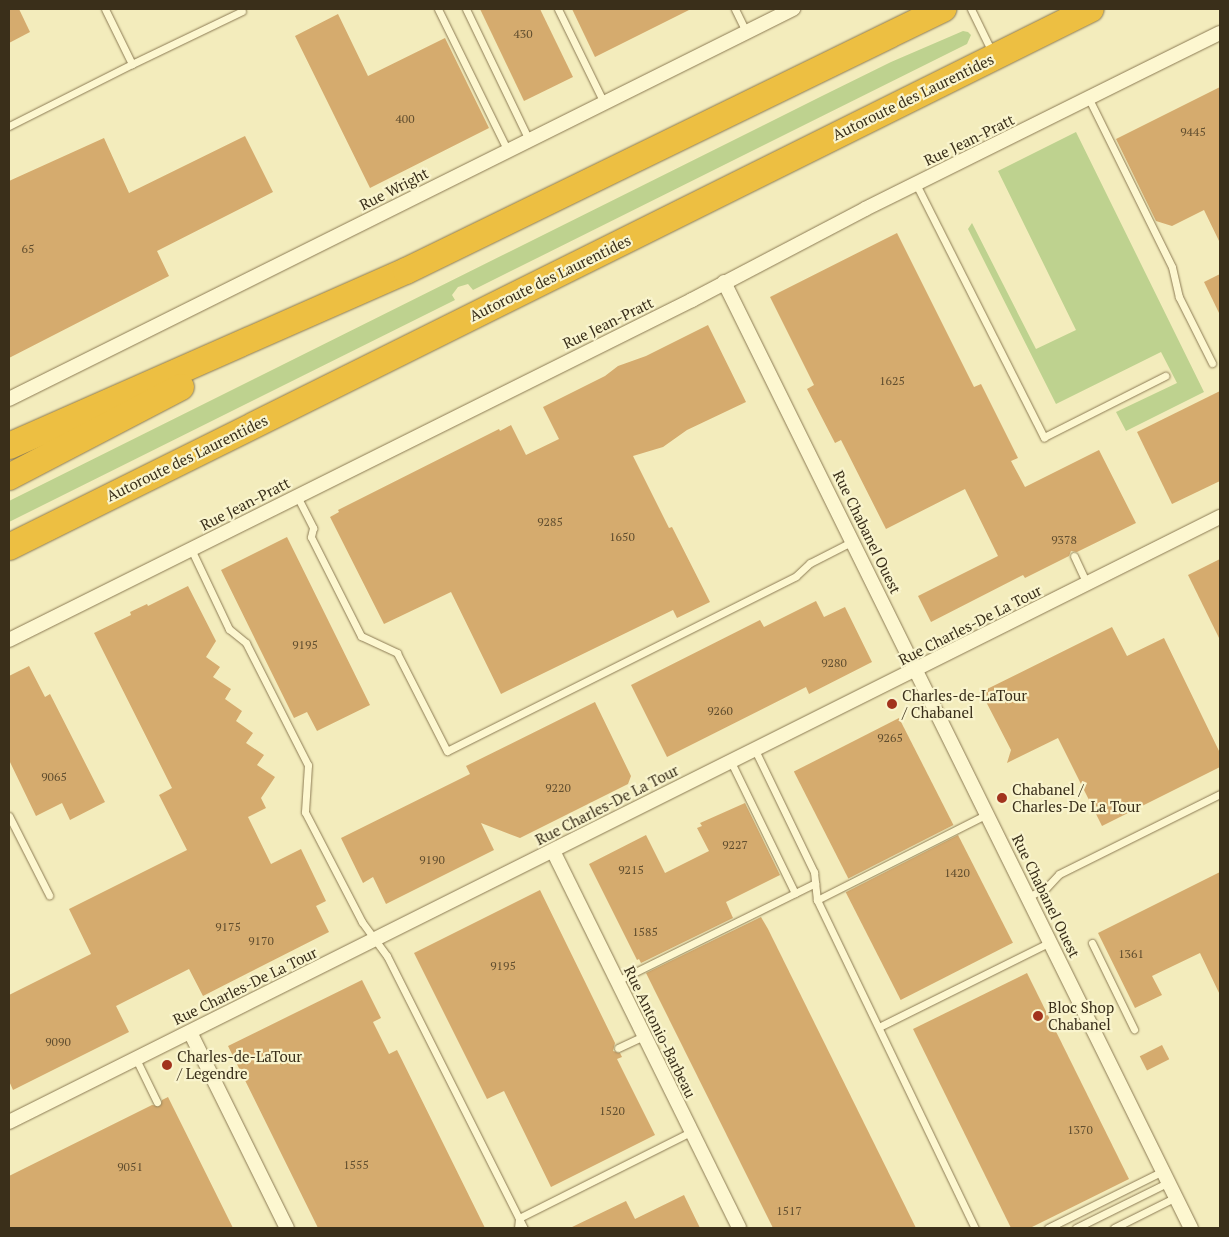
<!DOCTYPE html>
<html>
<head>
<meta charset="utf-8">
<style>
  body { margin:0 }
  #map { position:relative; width:1229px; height:1237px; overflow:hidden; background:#f3ecbc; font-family:"PT Serif",serif }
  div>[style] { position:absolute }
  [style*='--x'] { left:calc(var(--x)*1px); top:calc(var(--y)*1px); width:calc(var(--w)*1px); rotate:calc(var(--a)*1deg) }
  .green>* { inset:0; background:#bed28f }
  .building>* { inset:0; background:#d5ab6e; transform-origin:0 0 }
  .roads { filter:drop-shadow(0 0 1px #8c7b54) drop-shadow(0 0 1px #8c7b54) }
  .service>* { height:7px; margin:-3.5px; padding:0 3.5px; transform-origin:3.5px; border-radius:3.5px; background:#fdf7d0 }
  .minor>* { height:14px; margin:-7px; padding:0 7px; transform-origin:7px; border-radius:7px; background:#fdf7d0 }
  .motorway>* { height:26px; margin:-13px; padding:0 13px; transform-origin:13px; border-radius:13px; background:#edbf42 }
  .dots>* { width:14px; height:14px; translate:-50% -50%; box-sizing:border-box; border:2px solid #f9f4cd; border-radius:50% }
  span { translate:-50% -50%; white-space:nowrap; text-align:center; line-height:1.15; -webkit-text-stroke:4.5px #f9f4cd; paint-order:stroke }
  .number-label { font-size:12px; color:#614e2f }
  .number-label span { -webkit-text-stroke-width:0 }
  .street-label { font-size:15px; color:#3a2f1a }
  .poi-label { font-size:15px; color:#3a2f1a }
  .left { translate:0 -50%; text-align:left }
  .frame { position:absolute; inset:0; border:10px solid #3a2f1a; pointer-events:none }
</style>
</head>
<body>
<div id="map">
  <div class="green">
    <div style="clip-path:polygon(963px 31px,968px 32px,971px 35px,967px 44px,473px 290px,468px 284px,458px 287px,452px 295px,455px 300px,9px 522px,9px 501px,822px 96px,891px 62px)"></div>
    <div style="clip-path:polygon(1076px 132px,1204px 392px,1126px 431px,1116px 412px,1177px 383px,1161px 352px,1056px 404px,968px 229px,972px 223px,1036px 349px,1076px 330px,998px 171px)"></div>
  </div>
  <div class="building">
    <div style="clip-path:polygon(9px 9px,19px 9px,30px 32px,9px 43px)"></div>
    <div style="clip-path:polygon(480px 9px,540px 9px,573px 77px,524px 101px)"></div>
    <div style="clip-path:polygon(572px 9px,691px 9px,595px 57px)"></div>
    <div style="clip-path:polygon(338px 14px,368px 76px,445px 38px,489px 128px,370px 188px,295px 36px)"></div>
    <div style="clip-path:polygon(1220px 87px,1220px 243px,1204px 210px,1172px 226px,1156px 221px,1116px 139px)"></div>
    <div style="clip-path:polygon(245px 136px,273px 192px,157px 251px,169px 276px,9px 358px,9px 181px,104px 138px,129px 193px)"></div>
    <div style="clip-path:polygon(897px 233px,974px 387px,981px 384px,1018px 458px,1011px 461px,1025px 487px,1099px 450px,1136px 523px,1077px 552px,1071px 551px,1069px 556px,1025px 578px,1023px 575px,931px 622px,918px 596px,998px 556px,965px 489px,886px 529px,841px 440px,835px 443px,807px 389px,814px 385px,770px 297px)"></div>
    <div style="clip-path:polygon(1220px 274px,1220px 315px,1204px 282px)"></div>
    <div style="clip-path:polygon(708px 325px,746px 402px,687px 430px,663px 447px,633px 456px,669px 528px,672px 527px,710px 602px,677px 618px,673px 610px,501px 694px,451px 592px,384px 624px,330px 517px,339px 512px,338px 510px,499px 429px,500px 431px,511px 425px,526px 455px,559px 439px,543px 407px,605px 376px,618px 366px,646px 356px)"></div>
    <div style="clip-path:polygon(1220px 391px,1220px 481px,1172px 504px,1137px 432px)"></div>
    <div style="clip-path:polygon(287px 537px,370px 705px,317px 731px,307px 712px,294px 718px,221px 570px)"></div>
    <div style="clip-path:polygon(1220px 559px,1220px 640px,1188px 575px)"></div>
    <div style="clip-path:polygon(188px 586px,216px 641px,206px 657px,220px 667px,213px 677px,231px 689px,225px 699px,242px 711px,236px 721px,253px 733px,246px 743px,264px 755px,257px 765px,275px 777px,261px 798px,266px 808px,248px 817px,271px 864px,301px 849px,326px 901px,316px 906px,329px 932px,203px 996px,189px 969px,116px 1006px,129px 1032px,13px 1090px,9px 1081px,9px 995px,91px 954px,69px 909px,187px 850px,159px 795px,172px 788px,94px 633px,131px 615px,130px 612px,147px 604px,148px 606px)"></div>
    <div style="clip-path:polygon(816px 601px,824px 617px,845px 607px,872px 662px,809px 694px,806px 687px,667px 757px,631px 685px,760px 620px,764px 627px)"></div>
    <div style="clip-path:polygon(1112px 627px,1127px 656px,1164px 638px,1220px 753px,1220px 767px,1102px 826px,1058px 738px,1007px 763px,1011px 750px,981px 692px)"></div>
    <div style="clip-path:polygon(29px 666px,45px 697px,50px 694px,105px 802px,70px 820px,62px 803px,36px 816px,9px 760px,9px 676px)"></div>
    <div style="clip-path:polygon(595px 702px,631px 776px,628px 784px,520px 838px,481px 823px,494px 850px,386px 904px,373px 877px,363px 883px,341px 838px,470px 774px,466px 766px)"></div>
    <div style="left:899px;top:718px;width:120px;height:118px;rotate:63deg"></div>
    <div style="clip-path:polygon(745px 803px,780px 875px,726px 902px,733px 918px,641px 963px,639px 959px,637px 960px,589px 864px,646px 835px,665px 873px,709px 851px,697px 828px,702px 826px,700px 823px)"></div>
    <div style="left:958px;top:835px;width:121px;height:126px;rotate:63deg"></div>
    <div style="clip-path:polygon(1220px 872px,1220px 995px,1200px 953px,1152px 976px,1162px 995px,1135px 1008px,1098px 933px)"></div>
    <div style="clip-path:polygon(540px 890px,615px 1043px,613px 1051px,620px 1053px,622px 1057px,617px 1059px,655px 1135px,551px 1187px,504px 1091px,487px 1099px,414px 953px)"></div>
    <div style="clip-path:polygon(761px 917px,768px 929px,916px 1228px,773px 1228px,646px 973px)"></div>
    <div style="clip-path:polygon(1027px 973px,1129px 1179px,1030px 1228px,1011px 1228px,913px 1029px)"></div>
    <div style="clip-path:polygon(362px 980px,381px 1018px,373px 1022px,389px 1054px,397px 1050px,485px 1228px,318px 1228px,228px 1046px)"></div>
    <div style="left:1162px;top:1045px;width:16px;height:25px;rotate:63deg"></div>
    <div style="clip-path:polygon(168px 1097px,233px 1228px,9px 1228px,9px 1176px,152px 1105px,160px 1106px,162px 1100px)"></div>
    <div style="clip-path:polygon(684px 1195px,700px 1228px,570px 1228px,626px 1201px,635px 1219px)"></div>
  </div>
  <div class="roads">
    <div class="service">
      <div style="--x:438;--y:9;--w:158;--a:63.8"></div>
      <div style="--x:466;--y:9;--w:145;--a:64.3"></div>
      <div style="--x:558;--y:9;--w:105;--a:63.9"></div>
      <div style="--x:735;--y:9;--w:25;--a:64"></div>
      <div style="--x:971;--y:9;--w:48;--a:64"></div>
      <div style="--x:132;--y:64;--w:122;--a:-25.7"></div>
      <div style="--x:1089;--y:99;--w:187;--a:63.7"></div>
      <div style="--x:1172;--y:267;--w:31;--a:77"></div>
      <div style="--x:1179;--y:297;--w:74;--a:63.4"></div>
      <div style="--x:9;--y:126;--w:138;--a:-26.8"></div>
      <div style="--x:132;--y:64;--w:61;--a:-116.1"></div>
      <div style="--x:916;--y:184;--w:284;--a:63.2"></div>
      <div style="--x:1044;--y:437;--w:136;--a:-26.8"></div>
      <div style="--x:297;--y:496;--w:36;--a:63"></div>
      <div style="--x:313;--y:528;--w:9;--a:103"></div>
      <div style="--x:311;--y:537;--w:111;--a:63.2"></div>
      <div style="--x:361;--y:636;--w:40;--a:25"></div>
      <div style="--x:397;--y:653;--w:110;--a:63"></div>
      <div style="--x:447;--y:751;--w:390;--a:-26.6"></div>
      <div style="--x:796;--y:576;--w:19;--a:-43"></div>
      <div style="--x:810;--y:563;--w:48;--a:-27.1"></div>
      <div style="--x:191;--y:549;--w:89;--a:64.6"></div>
      <div style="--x:229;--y:629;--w:22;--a:39"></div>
      <div style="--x:246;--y:643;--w:137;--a:63.1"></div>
      <div style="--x:308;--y:765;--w:47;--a:93.7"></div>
      <div style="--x:305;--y:812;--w:124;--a:62.6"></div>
      <div style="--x:362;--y:922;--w:42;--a:53.7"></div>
      <div style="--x:387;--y:956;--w:305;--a:63.3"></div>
      <div style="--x:1074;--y:556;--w:31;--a:65"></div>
      <div style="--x:755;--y:750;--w:136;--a:64.2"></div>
      <div style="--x:814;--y:872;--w:28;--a:84"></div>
      <div style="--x:817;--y:900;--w:364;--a:64.3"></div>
      <div style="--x:731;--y:762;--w:146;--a:64"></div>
      <div style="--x:9;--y:816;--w:89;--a:63.1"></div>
      <div style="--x:1028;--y:897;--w:20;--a:-27"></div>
      <div style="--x:1046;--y:888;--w:19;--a:-47"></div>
      <div style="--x:1059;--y:874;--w:180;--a:-26.4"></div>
      <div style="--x:817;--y:900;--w:191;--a:-26.8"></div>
      <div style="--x:1092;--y:943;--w:96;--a:64"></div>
      <div style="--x:617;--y:981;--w:221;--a:-26.3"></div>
      <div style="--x:879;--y:1027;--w:191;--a:-26.4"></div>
      <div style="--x:618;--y:1048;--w:29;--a:-25"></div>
      <div style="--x:136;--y:1059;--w:48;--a:64"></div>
      <div style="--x:518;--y:1228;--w:10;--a:-84"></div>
      <div style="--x:519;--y:1218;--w:192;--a:-26.6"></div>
      <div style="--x:1048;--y:1228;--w:128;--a:-26.4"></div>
      <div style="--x:1076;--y:1228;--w:104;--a:-26.3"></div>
      <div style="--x:1114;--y:1228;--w:69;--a:-26.6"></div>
    </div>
    <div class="minor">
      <div style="--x:724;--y:282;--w:1055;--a:63.73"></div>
      <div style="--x:9;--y:399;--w:876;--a:-26.45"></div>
      <div style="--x:9;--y:640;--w:763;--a:-26.46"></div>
      <div style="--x:692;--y:300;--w:195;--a:-27.7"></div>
      <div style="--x:865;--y:209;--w:396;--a:-26.4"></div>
      <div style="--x:553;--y:851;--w:420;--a:63.7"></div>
      <div style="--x:190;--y:1032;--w:219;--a:63.7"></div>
      <div style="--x:9;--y:1122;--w:1354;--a:-26.55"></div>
    </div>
    <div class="motorway">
      <div style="--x:9;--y:446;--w:434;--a:-23.8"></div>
      <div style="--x:406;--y:271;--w:598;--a:-26.01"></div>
      <div style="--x:9;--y:477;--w:194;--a:-27.6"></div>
      <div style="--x:9;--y:547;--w:1208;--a:-26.44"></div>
    </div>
  </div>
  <div class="dots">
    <div style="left:892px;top:704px;background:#a2331d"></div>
    <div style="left:1002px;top:798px;background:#a2331d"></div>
    <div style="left:1038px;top:1016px;background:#a2331d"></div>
    <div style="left:167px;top:1065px;background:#a2331d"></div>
  </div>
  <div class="number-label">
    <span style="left:523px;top:34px">430</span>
    <span style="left:405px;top:119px">400</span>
    <span style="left:1193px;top:132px">9445</span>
    <span style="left:28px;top:249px">65</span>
    <span style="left:892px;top:381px">1625</span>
    <span style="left:550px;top:522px">9285</span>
    <span style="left:622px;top:537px">1650</span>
    <span style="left:1064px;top:540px">9378</span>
    <span style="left:305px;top:645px">9195</span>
    <span style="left:834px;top:663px">9280</span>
    <span style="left:720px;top:711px">9260</span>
    <span style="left:890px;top:738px">9265</span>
    <span style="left:54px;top:777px">9065</span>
    <span style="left:558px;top:788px">9220</span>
    <span style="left:735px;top:845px">9227</span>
    <span style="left:432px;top:860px">9190</span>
    <span style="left:631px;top:870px">9215</span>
    <span style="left:957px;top:873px">1420</span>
    <span style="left:228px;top:927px">9175</span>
    <span style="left:645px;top:932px">1585</span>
    <span style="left:261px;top:941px">9170</span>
    <span style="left:1131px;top:954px">1361</span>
    <span style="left:503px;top:966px">9195</span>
    <span style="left:58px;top:1042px">9090</span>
    <span style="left:612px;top:1111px">1520</span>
    <span style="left:1080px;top:1130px">1370</span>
    <span style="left:356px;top:1165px">1555</span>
    <span style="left:130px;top:1167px">9051</span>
    <span style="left:789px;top:1211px">1517</span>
  </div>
  <div class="street-label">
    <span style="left:913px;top:97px;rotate:-26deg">Autoroute des Laurentides</span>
    <span style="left:969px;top:140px;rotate:-26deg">Rue Jean-Pratt</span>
    <span style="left:394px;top:189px;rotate:-27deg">Rue Wright</span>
    <span style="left:550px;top:278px;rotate:-26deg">Autoroute des Laurentides</span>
    <span style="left:608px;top:323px;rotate:-26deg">Rue Jean-Pratt</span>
    <span style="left:187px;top:458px;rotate:-26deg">Autoroute des Laurentides</span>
    <span style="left:245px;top:504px;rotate:-27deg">Rue Jean-Pratt</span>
    <span style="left:867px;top:532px;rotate:64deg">Rue Chabanel Ouest</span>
    <span style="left:970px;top:625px;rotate:-27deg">Rue Charles-De La Tour</span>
    <span style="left:607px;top:805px;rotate:-27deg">Rue Charles-De La Tour</span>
    <span style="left:1046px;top:896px;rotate:64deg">Rue Chabanel Ouest</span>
    <span style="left:245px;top:986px;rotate:-26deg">Rue Charles-De La Tour</span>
    <span style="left:660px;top:1032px;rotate:64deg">Rue Antonio-Barbeau</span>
  </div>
  <div class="poi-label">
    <span class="left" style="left:902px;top:704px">Charles-de-LaTour<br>/ Chabanel</span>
    <span class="left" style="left:1012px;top:798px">Chabanel /<br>Charles-De La Tour</span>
    <span class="left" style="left:1048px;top:1016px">Bloc Shop<br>Chabanel</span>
    <span class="left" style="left:177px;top:1065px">Charles-de-LaTour<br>/ Legendre</span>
  </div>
  <div class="frame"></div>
</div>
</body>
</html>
